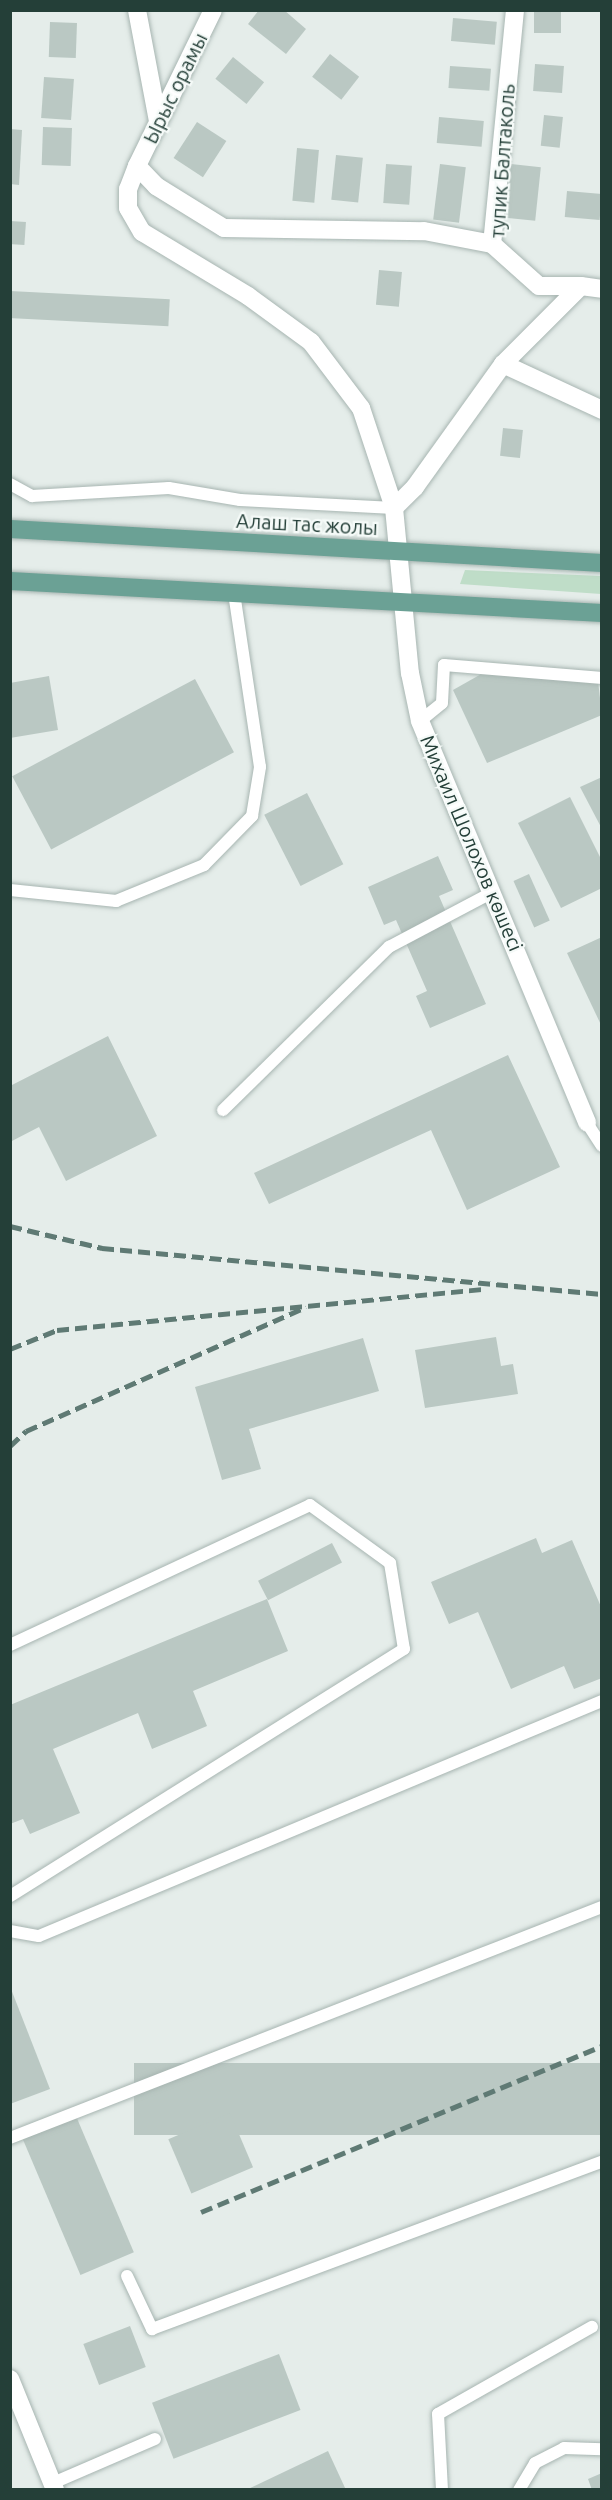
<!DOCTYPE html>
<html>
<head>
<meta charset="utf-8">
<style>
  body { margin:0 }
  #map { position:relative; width:612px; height:2500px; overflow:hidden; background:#e5edea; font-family:Ubuntu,sans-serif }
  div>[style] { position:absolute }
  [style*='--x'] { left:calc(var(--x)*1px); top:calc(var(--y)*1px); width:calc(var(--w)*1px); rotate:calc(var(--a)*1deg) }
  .green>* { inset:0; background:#bfddc8 }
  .building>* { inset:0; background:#bac8c3; transform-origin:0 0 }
  .roads { filter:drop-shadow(0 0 2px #a7b5b1) drop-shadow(0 0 2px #a7b5b1) }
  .lane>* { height:12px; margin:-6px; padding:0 6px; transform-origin:6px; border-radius:6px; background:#fff }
  .street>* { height:18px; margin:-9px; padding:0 9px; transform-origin:9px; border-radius:9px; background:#fff }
  .secondary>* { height:18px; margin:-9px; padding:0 9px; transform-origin:9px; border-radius:9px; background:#fff }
  .primary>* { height:18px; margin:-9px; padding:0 9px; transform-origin:9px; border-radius:9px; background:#6ba195 }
  .rail>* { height:4.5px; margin-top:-2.25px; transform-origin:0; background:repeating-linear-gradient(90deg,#5f7a74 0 12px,transparent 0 18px) }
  span { translate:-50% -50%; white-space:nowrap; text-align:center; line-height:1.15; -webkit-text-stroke:4.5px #f5faf8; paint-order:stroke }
  .street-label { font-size:20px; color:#243f38 }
  .frame { position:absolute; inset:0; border:12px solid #243f38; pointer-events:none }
</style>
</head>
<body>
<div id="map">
  <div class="green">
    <div style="clip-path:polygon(465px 570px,601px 576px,601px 594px,460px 584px)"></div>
  </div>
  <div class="building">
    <div style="clip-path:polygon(259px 10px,284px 10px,306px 29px,286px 54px,248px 24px)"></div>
    <div style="left:534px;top:10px;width:27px;height:23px"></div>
    <div style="left:453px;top:18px;width:44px;height:23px;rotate:5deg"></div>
    <div style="left:50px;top:22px;width:27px;height:35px;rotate:2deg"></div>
    <div style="left:330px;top:54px;width:37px;height:29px;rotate:38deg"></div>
    <div style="left:233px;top:57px;width:40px;height:28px;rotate:39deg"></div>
    <div style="left:535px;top:64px;width:29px;height:27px;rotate:4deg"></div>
    <div style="left:450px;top:66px;width:41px;height:22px;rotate:4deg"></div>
    <div style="left:44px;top:77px;width:30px;height:41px;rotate:4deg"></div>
    <div style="left:544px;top:115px;width:19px;height:31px;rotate:6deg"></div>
    <div style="left:439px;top:117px;width:45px;height:26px;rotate:5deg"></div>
    <div style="left:197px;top:122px;width:35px;height:43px;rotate:33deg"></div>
    <div style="left:43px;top:127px;width:29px;height:38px;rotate:2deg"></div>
    <div style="clip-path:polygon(10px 129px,22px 130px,19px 185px,10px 184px)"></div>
    <div style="left:297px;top:148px;width:22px;height:53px;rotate:5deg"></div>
    <div style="left:336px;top:155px;width:27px;height:45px;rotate:6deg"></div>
    <div style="left:386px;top:164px;width:26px;height:39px;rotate:4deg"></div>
    <div style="left:440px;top:164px;width:26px;height:56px;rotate:7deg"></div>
    <div style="left:511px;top:164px;width:30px;height:54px;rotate:6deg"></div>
    <div style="left:567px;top:191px;width:35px;height:26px;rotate:5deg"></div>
    <div style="left:10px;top:221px;width:16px;height:23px;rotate:4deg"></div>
    <div style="left:379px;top:270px;width:23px;height:35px;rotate:5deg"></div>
    <div style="left:10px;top:291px;width:160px;height:27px;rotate:3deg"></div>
    <div style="left:503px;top:428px;width:20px;height:28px;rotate:6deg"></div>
    <div style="clip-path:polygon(483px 673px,598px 681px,602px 715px,487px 763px,453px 690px)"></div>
    <div style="clip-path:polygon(49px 676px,58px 730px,10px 738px,10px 683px)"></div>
    <div style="left:195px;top:679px;width:83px;height:207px;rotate:62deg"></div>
    <div style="clip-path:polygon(602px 777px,602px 829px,580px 787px)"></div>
    <div style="left:307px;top:793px;width:80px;height:48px;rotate:63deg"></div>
    <div style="clip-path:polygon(570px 797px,602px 861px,602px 888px,561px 908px,518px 823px)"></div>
    <div style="clip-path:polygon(438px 856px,453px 890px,439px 896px,486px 1004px,430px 1028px,416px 996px,427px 991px,396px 920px,384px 925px,368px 887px)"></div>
    <div style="left:529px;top:874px;width:51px;height:17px;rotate:66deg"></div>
    <div style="clip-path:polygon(602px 937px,602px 1027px,567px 953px)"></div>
    <div style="clip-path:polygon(108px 1036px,157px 1136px,66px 1181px,39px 1127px,10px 1142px,10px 1086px)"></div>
    <div style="clip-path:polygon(508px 1055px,560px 1167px,467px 1210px,431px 1130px,269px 1204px,254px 1173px)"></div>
    <div style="clip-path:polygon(496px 1337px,501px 1366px,513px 1364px,518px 1394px,425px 1408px,415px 1350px)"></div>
    <div style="clip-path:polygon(363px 1338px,379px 1391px,249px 1429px,261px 1469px,222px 1480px,195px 1387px)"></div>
    <div style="clip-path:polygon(536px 1538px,542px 1553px,572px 1540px,602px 1609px,602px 1678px,574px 1689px,564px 1666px,511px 1689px,478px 1612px,449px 1624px,431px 1582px)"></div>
    <div style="left:332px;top:1543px;width:22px;height:83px;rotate:63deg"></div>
    <div style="clip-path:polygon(267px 1599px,288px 1651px,193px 1691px,207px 1726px,152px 1749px,138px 1713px,53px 1749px,80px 1813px,30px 1834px,23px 1819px,10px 1824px,10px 1705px)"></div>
    <div style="clip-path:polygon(11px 1989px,50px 2089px,10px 2104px,10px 1990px)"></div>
    <div style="left:602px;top:2063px;width:72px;height:468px;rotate:90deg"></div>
    <div style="left:230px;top:2113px;width:59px;height:67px;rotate:67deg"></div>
    <div style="left:76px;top:2116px;width:148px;height:58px;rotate:67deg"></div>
    <div style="left:130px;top:2326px;width:44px;height:50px;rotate:69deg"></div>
    <div style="left:279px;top:2354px;width:60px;height:136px;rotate:69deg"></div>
    <div style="clip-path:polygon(328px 2451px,346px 2490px,246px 2490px)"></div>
    <div style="clip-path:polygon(602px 2473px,602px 2490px,592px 2490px,588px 2479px)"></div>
  </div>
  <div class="roads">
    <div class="lane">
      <div style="--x:10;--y:484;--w:25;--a:29"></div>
      <div style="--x:32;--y:496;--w:137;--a:-3.3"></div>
      <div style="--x:169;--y:488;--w:72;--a:9.6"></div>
      <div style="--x:240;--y:500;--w:154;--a:3"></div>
      <div style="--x:420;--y:721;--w:28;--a:-39"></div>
      <div style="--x:442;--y:703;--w:38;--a:-87"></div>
      <div style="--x:444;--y:665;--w:159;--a:4.7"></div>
      <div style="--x:10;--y:890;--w:107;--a:5.9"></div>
      <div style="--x:116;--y:901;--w:95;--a:-22.2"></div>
      <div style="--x:204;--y:865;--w:69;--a:-45.6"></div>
      <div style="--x:252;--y:816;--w:50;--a:-80.7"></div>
      <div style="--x:260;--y:767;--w:177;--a:-98.5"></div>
      <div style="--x:223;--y:1110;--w:233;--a:-44.5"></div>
      <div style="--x:389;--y:947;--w:118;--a:-27.9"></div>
      <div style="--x:587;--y:1123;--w:27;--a:57"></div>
      <div style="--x:10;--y:1645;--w:331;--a:-25"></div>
      <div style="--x:310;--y:1505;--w:99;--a:35.9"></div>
      <div style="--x:390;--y:1563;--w:87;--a:80.8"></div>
      <div style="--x:404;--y:1649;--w:465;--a:147.9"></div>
      <div style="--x:10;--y:1931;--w:29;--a:10"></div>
      <div style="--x:39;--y:1936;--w:610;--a:-22.66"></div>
      <div style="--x:10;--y:2138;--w:635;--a:-21.32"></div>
      <div style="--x:127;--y:2276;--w:59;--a:64.7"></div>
      <div style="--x:152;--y:2329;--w:480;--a:-20.4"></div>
      <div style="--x:53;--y:2483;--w:111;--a:-23.3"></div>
      <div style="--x:442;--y:2490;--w:76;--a:-93"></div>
      <div style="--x:438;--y:2414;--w:177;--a:-29.5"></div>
      <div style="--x:519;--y:2490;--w:31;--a:-59"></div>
      <div style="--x:535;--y:2463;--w:33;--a:-27"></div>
      <div style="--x:564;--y:2448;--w:38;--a:2"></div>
    </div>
    <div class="street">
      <div style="--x:137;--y:10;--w:113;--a:79.3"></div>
      <div style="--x:213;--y:10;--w:174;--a:116"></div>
      <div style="--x:137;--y:166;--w:25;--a:111"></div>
      <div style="--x:128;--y:189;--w:19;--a:90"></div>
      <div style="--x:128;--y:208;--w:28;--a:60"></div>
      <div style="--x:142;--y:232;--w:124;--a:31.1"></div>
      <div style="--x:248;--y:296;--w:78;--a:36.1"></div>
      <div style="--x:311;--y:342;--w:83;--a:52.9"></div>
      <div style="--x:361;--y:408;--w:105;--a:71.7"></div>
      <div style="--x:394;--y:508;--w:166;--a:84.5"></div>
      <div style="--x:410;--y:673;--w:49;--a:78.2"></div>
      <div style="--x:420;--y:721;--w:435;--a:67.4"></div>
      <div style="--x:515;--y:10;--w:235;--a:95.6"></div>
      <div style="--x:492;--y:244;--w:63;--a:41.8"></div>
      <div style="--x:539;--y:286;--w:42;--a:0"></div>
      <div style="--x:137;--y:166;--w:28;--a:46"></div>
      <div style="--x:156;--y:186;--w:80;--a:31.7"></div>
      <div style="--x:224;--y:228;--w:200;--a:0.9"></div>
      <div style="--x:424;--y:231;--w:69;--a:10.8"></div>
      <div style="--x:503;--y:364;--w:109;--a:24.9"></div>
      <div style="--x:394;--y:508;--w:30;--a:-45"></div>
      <div style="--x:415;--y:487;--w:151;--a:-54.4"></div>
      <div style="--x:503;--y:364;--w:110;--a:-45"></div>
      <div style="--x:581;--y:286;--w:21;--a:8"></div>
    </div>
    <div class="secondary">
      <div style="--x:10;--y:2379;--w:120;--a:67.9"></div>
    </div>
    <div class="primary">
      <div style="--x:10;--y:529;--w:593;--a:3.29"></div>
      <div style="--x:10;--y:581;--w:593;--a:3.09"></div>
    </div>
  </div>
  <div class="rail">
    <div style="--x:10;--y:1226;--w:95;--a:13.4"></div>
    <div style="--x:102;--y:1248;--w:502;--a:5.26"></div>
    <div style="--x:10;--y:1349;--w:51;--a:-22"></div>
    <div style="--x:57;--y:1330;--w:429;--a:-5.5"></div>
    <div style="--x:10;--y:1446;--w:22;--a:-43"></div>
    <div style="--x:26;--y:1431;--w:306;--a:-23.9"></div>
    <div style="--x:201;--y:2212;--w:434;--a:-22.5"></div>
  </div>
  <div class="street-label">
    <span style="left:175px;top:88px;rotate:-64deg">Ырыс орамы</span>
    <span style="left:502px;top:161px;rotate:-86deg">тупик Балтаколь</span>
    <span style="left:307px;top:524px;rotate:3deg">Алаш тас жолы</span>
    <span style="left:472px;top:843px;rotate:67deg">Михаил Шолохов көшесі</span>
  </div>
  <div class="frame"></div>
</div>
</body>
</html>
